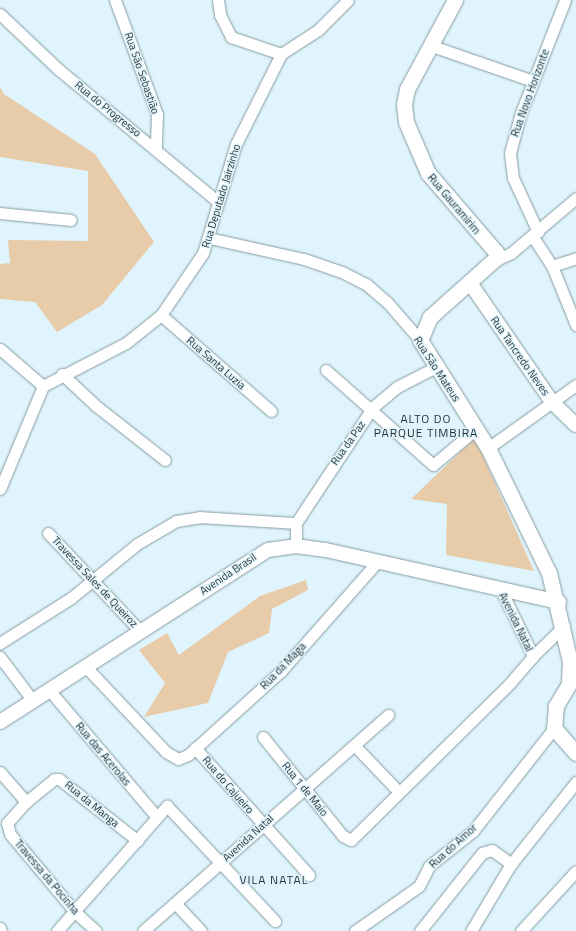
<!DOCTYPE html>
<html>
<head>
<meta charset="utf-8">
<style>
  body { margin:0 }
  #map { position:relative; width:576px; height:931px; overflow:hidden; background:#dff4fc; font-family:"Titillium Web",sans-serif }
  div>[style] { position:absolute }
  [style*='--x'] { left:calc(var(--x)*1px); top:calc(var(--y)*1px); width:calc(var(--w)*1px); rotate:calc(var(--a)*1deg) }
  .green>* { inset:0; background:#e8ccaa }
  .roads { filter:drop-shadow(0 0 1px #869aa1) drop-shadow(0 0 1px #869aa1) }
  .minor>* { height:11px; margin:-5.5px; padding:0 5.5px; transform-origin:5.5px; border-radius:5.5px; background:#fff }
  .tertiary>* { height:14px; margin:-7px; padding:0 7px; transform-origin:7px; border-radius:7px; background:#fff }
  .secondary>* { height:15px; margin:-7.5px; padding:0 7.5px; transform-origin:7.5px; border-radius:7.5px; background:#fff }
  span { translate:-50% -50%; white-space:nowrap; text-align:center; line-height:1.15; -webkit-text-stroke:3px #dff4fc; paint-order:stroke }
  .street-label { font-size:11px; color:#2f373a }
  .neighbourhood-label { font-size:12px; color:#1f2f35; letter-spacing:1px }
</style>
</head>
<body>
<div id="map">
  <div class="green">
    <div style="clip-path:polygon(0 87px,4px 94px,95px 154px,154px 242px,102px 305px,57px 332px,35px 302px,0 299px,0 264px,10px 263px,8px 240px,88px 241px,88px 171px,0 157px)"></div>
    <div style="clip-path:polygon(475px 438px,534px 571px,446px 555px,447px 504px,411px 499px)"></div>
    <div style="clip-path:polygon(306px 580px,308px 590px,272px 609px,269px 633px,228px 652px,208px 703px,144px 717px,165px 683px,139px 650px,167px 633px,179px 655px,260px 596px)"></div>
  </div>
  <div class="roads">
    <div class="minor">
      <div style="--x:115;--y:0;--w:121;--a:69.8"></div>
      <div style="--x:157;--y:114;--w:34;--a:92"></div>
      <div style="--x:218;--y:0;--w:15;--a:82"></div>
      <div style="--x:220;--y:15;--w:25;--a:63"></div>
      <div style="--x:231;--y:37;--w:53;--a:18.8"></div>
      <div style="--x:0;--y:14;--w:80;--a:43.5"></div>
      <div style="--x:58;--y:69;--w:208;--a:39.7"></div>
      <div style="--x:432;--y:46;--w:107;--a:19.1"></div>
      <div style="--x:0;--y:213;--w:71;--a:5.6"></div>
      <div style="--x:538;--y:232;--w:60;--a:-114.8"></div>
      <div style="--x:513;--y:178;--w:25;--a:-97"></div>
      <div style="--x:510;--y:153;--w:39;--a:-75"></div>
      <div style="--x:520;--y:115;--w:123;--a:-68.6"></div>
      <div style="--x:533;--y:237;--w:35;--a:57"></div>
      <div style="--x:552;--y:266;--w:64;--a:67.9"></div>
      <div style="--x:209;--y:238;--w:97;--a:12.5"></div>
      <div style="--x:304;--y:259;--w:40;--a:18.9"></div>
      <div style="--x:342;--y:272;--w:27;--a:27"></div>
      <div style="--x:366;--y:284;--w:28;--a:41"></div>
      <div style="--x:387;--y:302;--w:50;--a:49"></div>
      <div style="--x:494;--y:261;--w:19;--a:-25"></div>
      <div style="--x:511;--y:253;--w:85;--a:-40.2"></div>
      <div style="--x:552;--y:266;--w:25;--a:-18"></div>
      <div style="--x:161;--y:315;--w:146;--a:41.1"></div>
      <div style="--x:0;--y:349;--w:57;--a:40.7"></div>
      <div style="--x:326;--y:370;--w:143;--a:41.6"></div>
      <div style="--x:433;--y:465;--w:56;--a:-39.9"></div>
      <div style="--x:62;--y:374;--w:45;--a:43.2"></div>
      <div style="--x:95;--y:405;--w:89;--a:38.2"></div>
      <div style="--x:488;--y:448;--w:108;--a:-35.6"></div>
      <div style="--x:0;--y:489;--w:112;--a:-67.3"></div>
      <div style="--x:43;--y:386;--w:93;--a:-27.4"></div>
      <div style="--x:126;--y:343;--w:45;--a:-38.7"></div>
      <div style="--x:161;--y:315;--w:75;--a:-55.9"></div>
      <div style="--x:203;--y:253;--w:114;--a:-73.2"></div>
      <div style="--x:236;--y:144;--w:101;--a:-63.4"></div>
      <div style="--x:281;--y:54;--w:44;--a:-33"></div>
      <div style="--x:318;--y:30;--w:42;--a:-45"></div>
      <div style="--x:48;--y:533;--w:136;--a:46.8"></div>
      <div style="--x:296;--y:546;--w:23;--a:-90"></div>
      <div style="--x:296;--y:523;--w:138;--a:-56.5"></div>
      <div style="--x:372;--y:408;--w:33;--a:-40"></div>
      <div style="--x:397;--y:387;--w:44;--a:-27.1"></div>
      <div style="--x:0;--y:643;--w:84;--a:-32.4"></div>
      <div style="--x:71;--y:598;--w:85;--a:-39.3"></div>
      <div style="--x:137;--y:544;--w:45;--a:-30.5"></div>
      <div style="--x:176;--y:521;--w:24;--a:-9"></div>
      <div style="--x:200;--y:517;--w:96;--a:3.6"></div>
      <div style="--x:533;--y:656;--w:43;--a:-44.1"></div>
      <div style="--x:0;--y:657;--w:55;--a:53.1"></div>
      <div style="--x:86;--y:667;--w:117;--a:46.7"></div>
      <div style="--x:166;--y:752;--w:14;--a:30"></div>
      <div style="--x:178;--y:759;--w:11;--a:-22"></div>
      <div style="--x:188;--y:755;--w:125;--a:-42.1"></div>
      <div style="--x:281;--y:671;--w:145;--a:-48.6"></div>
      <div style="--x:50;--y:691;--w:165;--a:49.7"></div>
      <div style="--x:263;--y:737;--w:127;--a:51.1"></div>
      <div style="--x:343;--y:836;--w:9;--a:27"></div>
      <div style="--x:351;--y:840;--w:222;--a:-44.6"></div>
      <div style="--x:509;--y:684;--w:37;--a:-49"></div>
      <div style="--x:533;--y:656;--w:76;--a:-115.9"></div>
      <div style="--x:354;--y:745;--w:64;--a:46.3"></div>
      <div style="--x:195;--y:748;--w:171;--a:48.1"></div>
      <div style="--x:0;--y:772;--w:40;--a:49"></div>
      <div style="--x:175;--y:903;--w:38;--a:47"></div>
      <div style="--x:0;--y:928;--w:3;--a:72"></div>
      <div style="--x:57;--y:931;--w:167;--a:-48.7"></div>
      <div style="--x:167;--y:806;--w:158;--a:46.8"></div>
      <div style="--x:96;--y:931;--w:27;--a:-138"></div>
      <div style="--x:76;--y:913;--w:103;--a:-129.9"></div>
      <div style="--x:10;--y:834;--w:11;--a:-105"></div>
      <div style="--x:7;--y:823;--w:28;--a:-48"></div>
      <div style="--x:26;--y:802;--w:36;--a:-39"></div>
      <div style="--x:54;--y:779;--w:5;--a:0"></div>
      <div style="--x:59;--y:779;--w:100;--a:38.1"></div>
      <div style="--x:143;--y:931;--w:327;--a:-41.4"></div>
      <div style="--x:355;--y:931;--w:78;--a:-35.1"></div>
      <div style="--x:419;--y:886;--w:22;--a:-63"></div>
      <div style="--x:429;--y:866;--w:56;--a:-38.5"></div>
      <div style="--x:473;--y:831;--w:131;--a:-51.8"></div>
      <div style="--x:420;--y:931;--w:100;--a:-51.5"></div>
      <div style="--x:482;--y:853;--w:10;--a:-17"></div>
      <div style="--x:492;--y:850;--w:24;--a:36"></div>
      <div style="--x:471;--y:931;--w:78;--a:-59.2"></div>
      <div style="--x:511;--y:864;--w:105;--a:-51.6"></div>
      <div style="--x:521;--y:931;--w:81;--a:-47.5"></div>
    </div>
    <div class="tertiary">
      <div style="--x:470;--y:283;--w:145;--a:55.4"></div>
      <div style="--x:552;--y:402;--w:33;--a:44"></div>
      <div style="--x:0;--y:722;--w:318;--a:-32.7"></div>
      <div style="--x:268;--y:550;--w:28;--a:-8"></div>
      <div style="--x:296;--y:546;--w:30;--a:8"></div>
      <div style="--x:326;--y:550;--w:239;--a:12.6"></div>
    </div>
    <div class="secondary">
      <div style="--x:455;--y:0;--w:101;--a:118.3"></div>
      <div style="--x:407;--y:89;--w:16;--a:101"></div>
      <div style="--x:404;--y:105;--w:17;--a:83"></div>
      <div style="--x:406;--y:122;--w:56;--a:66.7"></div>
      <div style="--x:428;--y:173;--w:104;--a:49.3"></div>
      <div style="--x:496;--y:252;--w:6;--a:90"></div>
      <div style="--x:496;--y:258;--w:89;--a:138.2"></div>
      <div style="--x:430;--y:317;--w:25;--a:113"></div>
      <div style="--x:420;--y:340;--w:128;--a:57.8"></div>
      <div style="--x:488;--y:448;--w:139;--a:64"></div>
      <div style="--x:549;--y:573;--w:91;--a:76.7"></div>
      <div style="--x:570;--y:662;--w:22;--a:93"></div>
      <div style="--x:569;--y:684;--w:26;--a:121"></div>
      <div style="--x:556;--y:706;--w:22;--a:95"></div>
      <div style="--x:554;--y:728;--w:33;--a:49"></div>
    </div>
  </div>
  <div class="street-label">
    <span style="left:142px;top:73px;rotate:71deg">Rua São Sebastião</span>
    <span style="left:530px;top:93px;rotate:-70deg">Rua Novo Horizonte</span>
    <span style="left:108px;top:109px;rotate:39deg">Rua do Progresso</span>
    <span style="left:221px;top:196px;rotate:-73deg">Rua Deputado Jairzinho</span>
    <span style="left:454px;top:204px;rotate:50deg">Rua Gauramirim</span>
    <span style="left:520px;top:356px;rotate:55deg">Rua Tancredo Neves</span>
    <span style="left:216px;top:363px;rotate:41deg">Rua Santa Luzia</span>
    <span style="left:437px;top:369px;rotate:57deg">Rua São Mateus</span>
    <span style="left:348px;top:443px;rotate:-55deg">Rua da Paz</span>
    <span style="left:228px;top:574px;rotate:-34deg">Avenida Brasil</span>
    <span style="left:95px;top:582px;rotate:47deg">Travessa Sales de Queiroz</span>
    <span style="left:516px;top:622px;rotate:64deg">Avenida Natal</span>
    <span style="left:283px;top:666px;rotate:-46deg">Rua da Maga</span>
    <span style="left:103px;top:754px;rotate:50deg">Rua das Acerolas</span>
    <span style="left:228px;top:785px;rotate:49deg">Rua do Cajueiro</span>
    <span style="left:305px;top:789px;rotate:51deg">Rua 1 de Maio</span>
    <span style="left:92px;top:804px;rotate:39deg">Rua da Manga</span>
    <span style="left:248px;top:838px;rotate:-42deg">Avenida Natal</span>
    <span style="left:453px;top:846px;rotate:-42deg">Rua do Amor</span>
    <span style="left:47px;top:877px;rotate:50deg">Travessa da Pocinha</span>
  </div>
  <div class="neighbourhood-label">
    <span style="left:426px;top:426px">ALTO DO<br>PARQUE TIMBIRA</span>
    <span style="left:274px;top:880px">VILA NATAL</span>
  </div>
</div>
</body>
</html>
